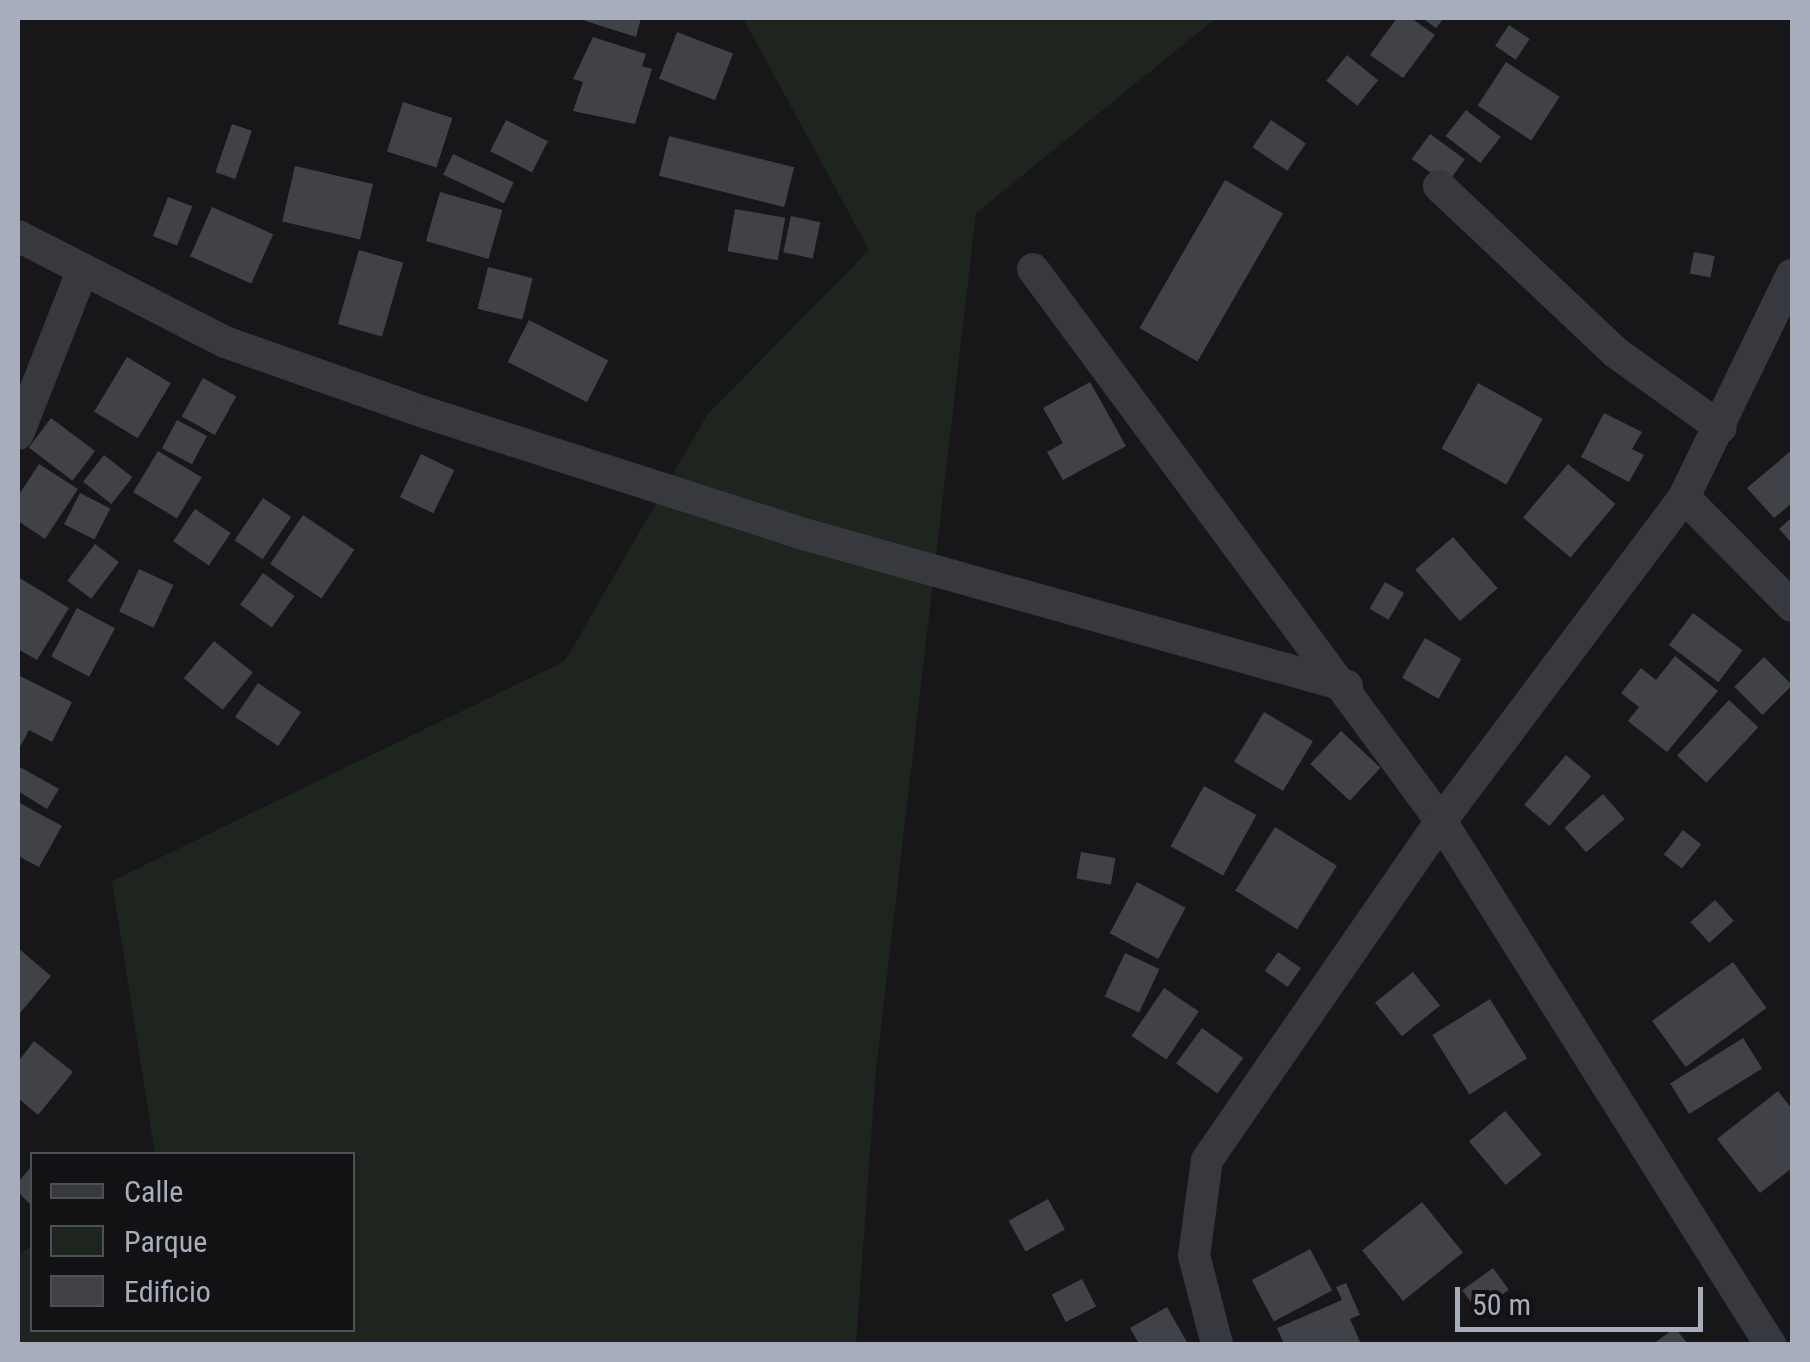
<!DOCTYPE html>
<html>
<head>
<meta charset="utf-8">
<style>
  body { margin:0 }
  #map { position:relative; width:1810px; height:1362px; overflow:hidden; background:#17171a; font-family:"Roboto Condensed",sans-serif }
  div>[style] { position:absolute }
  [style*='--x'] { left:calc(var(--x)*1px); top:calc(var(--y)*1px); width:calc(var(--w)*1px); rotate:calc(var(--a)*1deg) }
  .green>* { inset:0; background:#1d251e }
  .building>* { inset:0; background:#414247; transform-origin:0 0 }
  .minor>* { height:32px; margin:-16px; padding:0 16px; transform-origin:16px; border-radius:16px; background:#38393f }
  span { translate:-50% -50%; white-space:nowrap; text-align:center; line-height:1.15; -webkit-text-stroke:8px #121215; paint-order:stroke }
  .frame { position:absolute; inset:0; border:20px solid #a8adbb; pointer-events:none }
  .legend { position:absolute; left:30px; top:1152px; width:325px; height:180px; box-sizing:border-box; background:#121215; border:2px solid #4e5057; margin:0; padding:12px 18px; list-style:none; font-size:30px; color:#a8adbb }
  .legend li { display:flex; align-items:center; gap:20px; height:50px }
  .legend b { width:50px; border:2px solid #4e5057 }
  .scale { position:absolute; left:1455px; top:1287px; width:248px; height:45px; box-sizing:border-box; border:5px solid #a8adbb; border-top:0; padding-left:12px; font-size:30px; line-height:35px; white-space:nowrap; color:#a8adbb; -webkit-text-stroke:8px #121215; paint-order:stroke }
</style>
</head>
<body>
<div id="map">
  <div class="green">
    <div style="clip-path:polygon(743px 18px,1216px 18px,976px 213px,876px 1070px,856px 1344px,18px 1344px,18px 1255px,32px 1246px,32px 1330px,352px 1330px,352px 1154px,155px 1154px,112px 881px,565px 661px,707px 415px,869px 250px)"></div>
  </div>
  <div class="building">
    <div style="clip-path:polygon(576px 18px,641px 18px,636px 37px)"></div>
    <div style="clip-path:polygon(1397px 18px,1411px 18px,1435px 35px,1403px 78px,1370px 55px)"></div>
    <div style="clip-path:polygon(1422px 18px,1444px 18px,1436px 28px)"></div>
    <div style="left:1509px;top:25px;width:25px;height:25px;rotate:34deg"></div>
    <div style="left:677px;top:32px;width:60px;height:50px;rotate:21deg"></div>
    <div style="clip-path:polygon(593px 37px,646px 54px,642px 66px,652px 69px,635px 124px,573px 111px,583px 82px,573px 79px)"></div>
    <div style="left:1347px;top:55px;width:40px;height:33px;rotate:39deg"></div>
    <div style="left:1506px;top:62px;width:64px;height:52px;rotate:33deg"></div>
    <div style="left:403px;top:102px;width:52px;height:52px;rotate:18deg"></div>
    <div style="left:1466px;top:110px;width:44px;height:33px;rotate:38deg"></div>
    <div style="left:506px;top:120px;width:47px;height:35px;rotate:27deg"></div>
    <div style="left:1271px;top:120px;width:42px;height:33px;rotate:34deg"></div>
    <div style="left:232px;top:124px;width:21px;height:51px;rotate:19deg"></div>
    <div style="left:1430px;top:134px;width:43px;height:31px;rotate:36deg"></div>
    <div style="left:669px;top:136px;width:129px;height:41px;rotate:14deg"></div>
    <div style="left:453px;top:154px;width:67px;height:23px;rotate:25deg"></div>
    <div style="left:295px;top:166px;width:80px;height:57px;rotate:13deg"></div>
    <div style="left:1225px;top:180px;width:67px;height:171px;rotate:30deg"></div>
    <div style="left:440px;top:192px;width:65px;height:51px;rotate:16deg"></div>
    <div style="left:168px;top:197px;width:26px;height:42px;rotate:21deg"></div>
    <div style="left:212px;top:207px;width:67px;height:54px;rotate:24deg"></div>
    <div style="left:735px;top:209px;width:51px;height:43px;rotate:10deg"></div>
    <div style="left:791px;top:216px;width:30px;height:37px;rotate:12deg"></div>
    <div style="left:359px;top:250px;width:46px;height:77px;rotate:16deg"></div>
    <div style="left:1694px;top:252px;width:21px;height:22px;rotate:11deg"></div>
    <div style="left:488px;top:267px;width:46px;height:43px;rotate:14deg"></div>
    <div style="left:529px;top:320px;width:89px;height:47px;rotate:27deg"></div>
    <div style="left:127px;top:357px;width:51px;height:64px;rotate:31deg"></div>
    <div style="left:203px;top:378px;width:38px;height:44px;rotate:29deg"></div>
    <div style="clip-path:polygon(1090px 382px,1126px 446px,1063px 480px,1047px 452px,1063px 443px,1043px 408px)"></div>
    <div style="left:1478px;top:383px;width:74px;height:75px;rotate:29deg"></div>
    <div style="clip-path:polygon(1604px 413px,1642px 432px,1632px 449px,1644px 455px,1629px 482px,1581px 457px)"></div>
    <div style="left:51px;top:418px;width:55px;height:37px;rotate:37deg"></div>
    <div style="left:177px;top:420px;width:34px;height:32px;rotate:28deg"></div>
    <div style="clip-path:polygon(1792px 450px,1792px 503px,1774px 518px,1747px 488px)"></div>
    <div style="left:158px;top:451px;width:51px;height:48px;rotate:31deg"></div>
    <div style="left:421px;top:454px;width:37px;height:48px;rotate:26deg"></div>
    <div style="left:104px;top:455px;width:36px;height:34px;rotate:38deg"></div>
    <div style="clip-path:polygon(39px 464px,78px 489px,45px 539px,18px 521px,18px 496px)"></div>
    <div style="left:1568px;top:464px;width:62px;height:70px;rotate:40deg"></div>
    <div style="left:80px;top:493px;width:34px;height:35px;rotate:27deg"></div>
    <div style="left:263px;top:498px;width:34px;height:51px;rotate:34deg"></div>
    <div style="left:195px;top:509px;width:43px;height:39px;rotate:34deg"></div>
    <div style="left:303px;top:515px;width:62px;height:59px;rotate:34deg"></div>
    <div style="clip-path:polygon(1792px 517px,1792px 543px,1779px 529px)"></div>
    <div style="left:1453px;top:537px;width:68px;height:50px;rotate:49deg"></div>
    <div style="left:95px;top:544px;width:30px;height:46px;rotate:37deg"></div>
    <div style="left:139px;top:569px;width:38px;height:47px;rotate:25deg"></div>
    <div style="left:263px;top:573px;width:39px;height:39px;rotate:36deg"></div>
    <div style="clip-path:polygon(18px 577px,69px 608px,37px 660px,18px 649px)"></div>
    <div style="left:1385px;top:582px;width:22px;height:31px;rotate:30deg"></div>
    <div style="left:77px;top:608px;width:43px;height:55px;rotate:28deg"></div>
    <div style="left:1693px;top:613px;width:62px;height:40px;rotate:37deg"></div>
    <div style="left:1425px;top:638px;width:42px;height:46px;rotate:30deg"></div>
    <div style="left:214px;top:641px;width:50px;height:48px;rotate:39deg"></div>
    <div style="clip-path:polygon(1675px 656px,1718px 691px,1667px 752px,1628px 721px,1639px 707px,1621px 693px,1641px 668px,1656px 680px)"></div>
    <div style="left:1764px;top:657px;width:40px;height:42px;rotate:45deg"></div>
    <div style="clip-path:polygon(18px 675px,72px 702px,52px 742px,29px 730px,18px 751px)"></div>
    <div style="left:258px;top:683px;width:52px;height:41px;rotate:34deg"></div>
    <div style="left:1729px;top:700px;width:40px;height:76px;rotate:43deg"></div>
    <div style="left:1264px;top:712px;width:57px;height:58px;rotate:31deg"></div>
    <div style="left:1341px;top:731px;width:54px;height:45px;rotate:43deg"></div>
    <div style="left:1566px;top:755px;width:33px;height:65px;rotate:40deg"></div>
    <div style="clip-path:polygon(20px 767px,59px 789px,47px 809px,18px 791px)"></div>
    <div style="left:1204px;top:786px;width:60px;height:69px;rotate:29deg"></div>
    <div style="left:1603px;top:794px;width:33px;height:51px;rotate:49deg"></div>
    <div style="clip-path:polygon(18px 802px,62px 826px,39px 867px,18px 856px)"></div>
    <div style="left:1275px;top:827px;width:73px;height:75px;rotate:32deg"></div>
    <div style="left:1683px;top:830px;width:23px;height:31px;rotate:38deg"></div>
    <div style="left:1081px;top:852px;width:35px;height:27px;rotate:10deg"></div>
    <div style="left:1137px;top:882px;width:55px;height:58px;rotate:28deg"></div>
    <div style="left:1715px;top:900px;width:28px;height:33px;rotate:48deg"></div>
    <div style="clip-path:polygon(18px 948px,51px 976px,20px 1013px,18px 1011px)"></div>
    <div style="left:1278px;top:952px;width:28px;height:23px;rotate:35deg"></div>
    <div style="left:1125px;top:953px;width:38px;height:48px;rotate:25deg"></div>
    <div style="left:1733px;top:962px;width:57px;height:100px;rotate:54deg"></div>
    <div style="left:1413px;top:972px;width:43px;height:49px;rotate:51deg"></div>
    <div style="left:1164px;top:988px;width:42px;height:58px;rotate:34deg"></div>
    <div style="left:1490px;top:999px;width:70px;height:68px;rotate:58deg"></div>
    <div style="left:1202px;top:1028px;width:51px;height:44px;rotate:36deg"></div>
    <div style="left:1743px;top:1038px;width:36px;height:86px;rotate:58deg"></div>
    <div style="clip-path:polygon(34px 1041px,73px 1072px,38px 1115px,18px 1098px,18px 1062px)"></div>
    <div style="clip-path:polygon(1778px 1091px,1792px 1109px,1792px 1168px,1760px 1193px,1717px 1139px)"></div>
    <div style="left:1505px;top:1111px;width:57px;height:47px;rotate:50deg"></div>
    <div style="clip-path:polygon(32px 1166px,32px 1206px,18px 1192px,18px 1182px)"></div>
    <div style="left:1048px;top:1199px;width:35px;height:45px;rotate:61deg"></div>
    <div style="left:1422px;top:1202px;width:65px;height:77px;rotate:51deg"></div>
    <div style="left:1310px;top:1249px;width:47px;height:66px;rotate:62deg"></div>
    <div style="left:1493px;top:1268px;width:27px;height:38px;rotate:54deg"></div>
    <div style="left:1082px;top:1279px;width:31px;height:34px;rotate:63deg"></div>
    <div style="clip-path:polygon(1346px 1283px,1360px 1315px,1350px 1319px,1361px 1344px,1284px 1344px,1277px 1328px,1342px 1300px,1336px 1287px)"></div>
    <div style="clip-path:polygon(1167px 1307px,1188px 1344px,1139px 1344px,1130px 1328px)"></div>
    <div style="clip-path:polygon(1675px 1328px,1688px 1344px,1653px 1344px)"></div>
  </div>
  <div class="minor">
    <div style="--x:1439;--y:186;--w:242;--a:43.3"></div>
    <div style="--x:1615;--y:352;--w:130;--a:35.6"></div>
    <div style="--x:18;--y:236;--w:233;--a:27.1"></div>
    <div style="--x:225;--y:342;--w:217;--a:19.4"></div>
    <div style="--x:430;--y:414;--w:389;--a:17.8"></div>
    <div style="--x:800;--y:533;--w:568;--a:15.63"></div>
    <div style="--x:1033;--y:269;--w:686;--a:53.53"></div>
    <div style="--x:1441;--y:821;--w:618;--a:57.83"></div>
    <div style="--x:18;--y:434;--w:177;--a:-68.5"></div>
    <div style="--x:1684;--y:497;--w:153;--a:45.3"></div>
    <div style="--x:1217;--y:1344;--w:91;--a:-104.6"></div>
    <div style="--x:1194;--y:1256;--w:97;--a:-82.3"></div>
    <div style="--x:1207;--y:1160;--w:412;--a:-55.4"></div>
    <div style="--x:1441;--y:821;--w:405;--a:-53.1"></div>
    <div style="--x:1684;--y:497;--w:247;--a:-64.1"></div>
  </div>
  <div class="frame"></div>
  <ul class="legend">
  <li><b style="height:12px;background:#38393f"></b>Calle</li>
  <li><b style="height:28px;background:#1d251e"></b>Parque</li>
  <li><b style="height:28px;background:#414247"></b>Edificio</li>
  </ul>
  <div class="scale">50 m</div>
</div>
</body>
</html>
